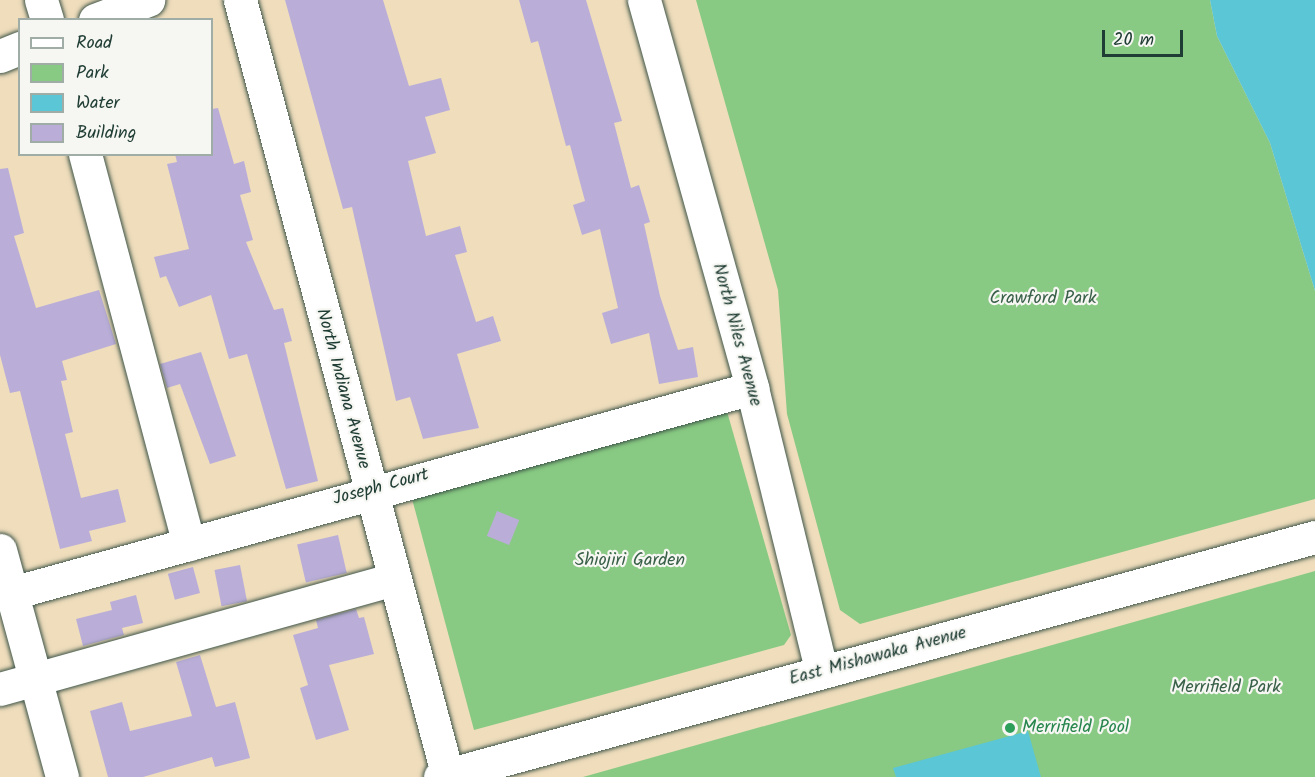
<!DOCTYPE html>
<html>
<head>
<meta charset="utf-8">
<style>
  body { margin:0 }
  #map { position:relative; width:1315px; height:777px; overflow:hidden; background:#efddbc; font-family:Kalam,sans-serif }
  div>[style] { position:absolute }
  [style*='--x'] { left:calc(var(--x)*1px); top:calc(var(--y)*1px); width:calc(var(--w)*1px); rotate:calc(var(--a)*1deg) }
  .green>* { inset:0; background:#88ca83 }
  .water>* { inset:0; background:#5bc6d5 }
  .building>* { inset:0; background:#baaed8; transform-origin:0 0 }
  .roads { filter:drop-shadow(0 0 2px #3e5548) drop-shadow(0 0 2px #3e5548) }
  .minor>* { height:33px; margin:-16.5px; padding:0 16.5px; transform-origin:16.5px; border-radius:16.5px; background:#fff }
  .dots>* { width:16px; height:16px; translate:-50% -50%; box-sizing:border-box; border:3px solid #f6f6f2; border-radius:50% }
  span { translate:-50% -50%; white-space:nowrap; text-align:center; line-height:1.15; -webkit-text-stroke:4.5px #f6f6f2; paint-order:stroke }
  .park-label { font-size:18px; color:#396048 }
  .street-label { font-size:18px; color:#1f3d34 }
  .leisure-label { font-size:18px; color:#27864d }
  .left { translate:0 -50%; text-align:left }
  .legend { position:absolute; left:18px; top:18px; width:195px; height:138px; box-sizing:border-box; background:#f6f6f2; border:2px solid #a0aca6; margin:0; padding:8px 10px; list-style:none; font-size:18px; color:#1f3d34 }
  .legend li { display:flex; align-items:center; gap:12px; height:30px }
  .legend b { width:30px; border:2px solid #a0aca6 }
  .scale { position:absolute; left:1102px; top:30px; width:81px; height:27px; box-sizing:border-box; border:3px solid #1f3d34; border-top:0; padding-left:8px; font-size:18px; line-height:21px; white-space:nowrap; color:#1f3d34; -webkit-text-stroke:4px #f6f6f2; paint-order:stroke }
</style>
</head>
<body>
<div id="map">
  <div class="green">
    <div style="clip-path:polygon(696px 0,1210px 0,1217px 36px,1270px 143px,1315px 291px,1315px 499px,860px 624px,840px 610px,787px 414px,778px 290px)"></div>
    <div style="clip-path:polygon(726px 408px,791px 635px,784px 645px,474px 730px,411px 495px)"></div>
    <div style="clip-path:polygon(1315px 571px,1315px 777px,583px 777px)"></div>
  </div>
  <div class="water">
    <div style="clip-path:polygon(1210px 0,1315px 0,1315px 291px,1270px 143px,1217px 36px)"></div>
    <div style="clip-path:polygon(1028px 731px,1041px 777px,896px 777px,893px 768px)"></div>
  </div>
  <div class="building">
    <div style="clip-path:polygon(285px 0,383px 0,409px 86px,441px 78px,450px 110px,425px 117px,436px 153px,408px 161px,426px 236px,460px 226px,467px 252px,455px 255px,476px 322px,493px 316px,501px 341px,457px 354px,479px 428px,423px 439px,410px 397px,396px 401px,352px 207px,343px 209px)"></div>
    <div style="clip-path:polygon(519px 0,586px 0,622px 121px,614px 123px,631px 188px,639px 185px,650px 222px,644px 224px,660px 296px,678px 350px,693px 347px,698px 377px,659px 384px,649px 333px,611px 344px,602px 313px,618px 308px,600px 229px,582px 235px,573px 205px,585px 201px,570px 145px,566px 146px,538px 41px,531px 43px)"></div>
    <div style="clip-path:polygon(218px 108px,234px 164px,244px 161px,251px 192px,240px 195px,253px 240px,246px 242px,274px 310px,283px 308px,292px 341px,284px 343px,318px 481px,286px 489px,247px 354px,229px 359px,211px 295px,179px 307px,166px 276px,160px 278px,154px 257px,189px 249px,167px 164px,177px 162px,175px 154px,212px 154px,212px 109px)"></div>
    <div style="clip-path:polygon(8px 168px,24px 233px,14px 236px,36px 308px,99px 290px,116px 344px,62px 361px,67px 380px,61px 381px,73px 432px,65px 434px,81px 498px,118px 489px,126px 522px,89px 531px,92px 541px,60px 549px,20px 391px,10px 393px,0 355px,0 169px)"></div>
    <div style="clip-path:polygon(201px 352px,236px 456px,210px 464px,180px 384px,167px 388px,160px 364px)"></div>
    <div style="left:497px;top:511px;width:24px;height:27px;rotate:22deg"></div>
    <div style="left:338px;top:535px;width:39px;height:42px;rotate:77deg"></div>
    <div style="left:240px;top:565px;width:37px;height:26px;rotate:79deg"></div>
    <div style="left:193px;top:567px;width:27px;height:26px;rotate:75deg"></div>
    <div style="clip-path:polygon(136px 595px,143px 623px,122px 628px,124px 635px,83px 646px,76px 619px,112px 610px,110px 602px)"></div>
    <div style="clip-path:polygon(356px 609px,359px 618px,364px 617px,374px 654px,329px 665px,349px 730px,316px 740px,300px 688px,308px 685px,293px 635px,318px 628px,316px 620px)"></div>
    <div style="clip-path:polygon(200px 655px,216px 707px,235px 702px,250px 758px,215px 767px,212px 757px,143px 777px,108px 777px,90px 711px,122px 702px,130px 731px,192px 716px,176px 662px)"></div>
  </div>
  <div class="roads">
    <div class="minor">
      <div style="--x:41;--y:0;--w:21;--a:73"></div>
      <div style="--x:240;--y:0;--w:804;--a:75.01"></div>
      <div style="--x:644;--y:0;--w:403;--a:74.4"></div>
      <div style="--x:752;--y:388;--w:292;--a:76.2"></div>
      <div style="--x:95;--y:20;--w:57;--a:-20.7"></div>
      <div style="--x:0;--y:56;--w:22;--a:-22"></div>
      <div style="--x:85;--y:154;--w:404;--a:75.1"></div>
      <div style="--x:0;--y:550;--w:235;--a:74.7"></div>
      <div style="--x:12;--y:593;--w:768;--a:-15.48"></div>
      <div style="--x:0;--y:689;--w:409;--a:-15.6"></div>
      <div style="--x:440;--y:777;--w:907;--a:-15.34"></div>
    </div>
  </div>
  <div class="dots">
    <div style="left:1010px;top:728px;background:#2e9e5b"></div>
  </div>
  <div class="park-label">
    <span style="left:1043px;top:299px">Crawford Park</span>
    <span style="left:630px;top:561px">Shiojiri Garden</span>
    <span style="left:1226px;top:688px">Merrifield Park</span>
  </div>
  <div class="street-label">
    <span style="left:736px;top:335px;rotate:75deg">North Niles Avenue</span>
    <span style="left:342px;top:389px;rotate:75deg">North Indiana Avenue</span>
    <span style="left:381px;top:488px;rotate:-15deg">Joseph Court</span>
    <span style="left:878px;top:657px;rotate:-15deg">East Mishawaka Avenue</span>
  </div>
  <div class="leisure-label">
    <span class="left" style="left:1022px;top:728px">Merrifield Pool</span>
  </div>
  <ul class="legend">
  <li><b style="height:8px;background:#fff"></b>Road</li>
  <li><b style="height:16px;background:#88ca83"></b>Park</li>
  <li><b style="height:16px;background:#5bc6d5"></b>Water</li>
  <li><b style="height:16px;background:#baaed8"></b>Building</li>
  </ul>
  <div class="scale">20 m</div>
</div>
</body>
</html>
